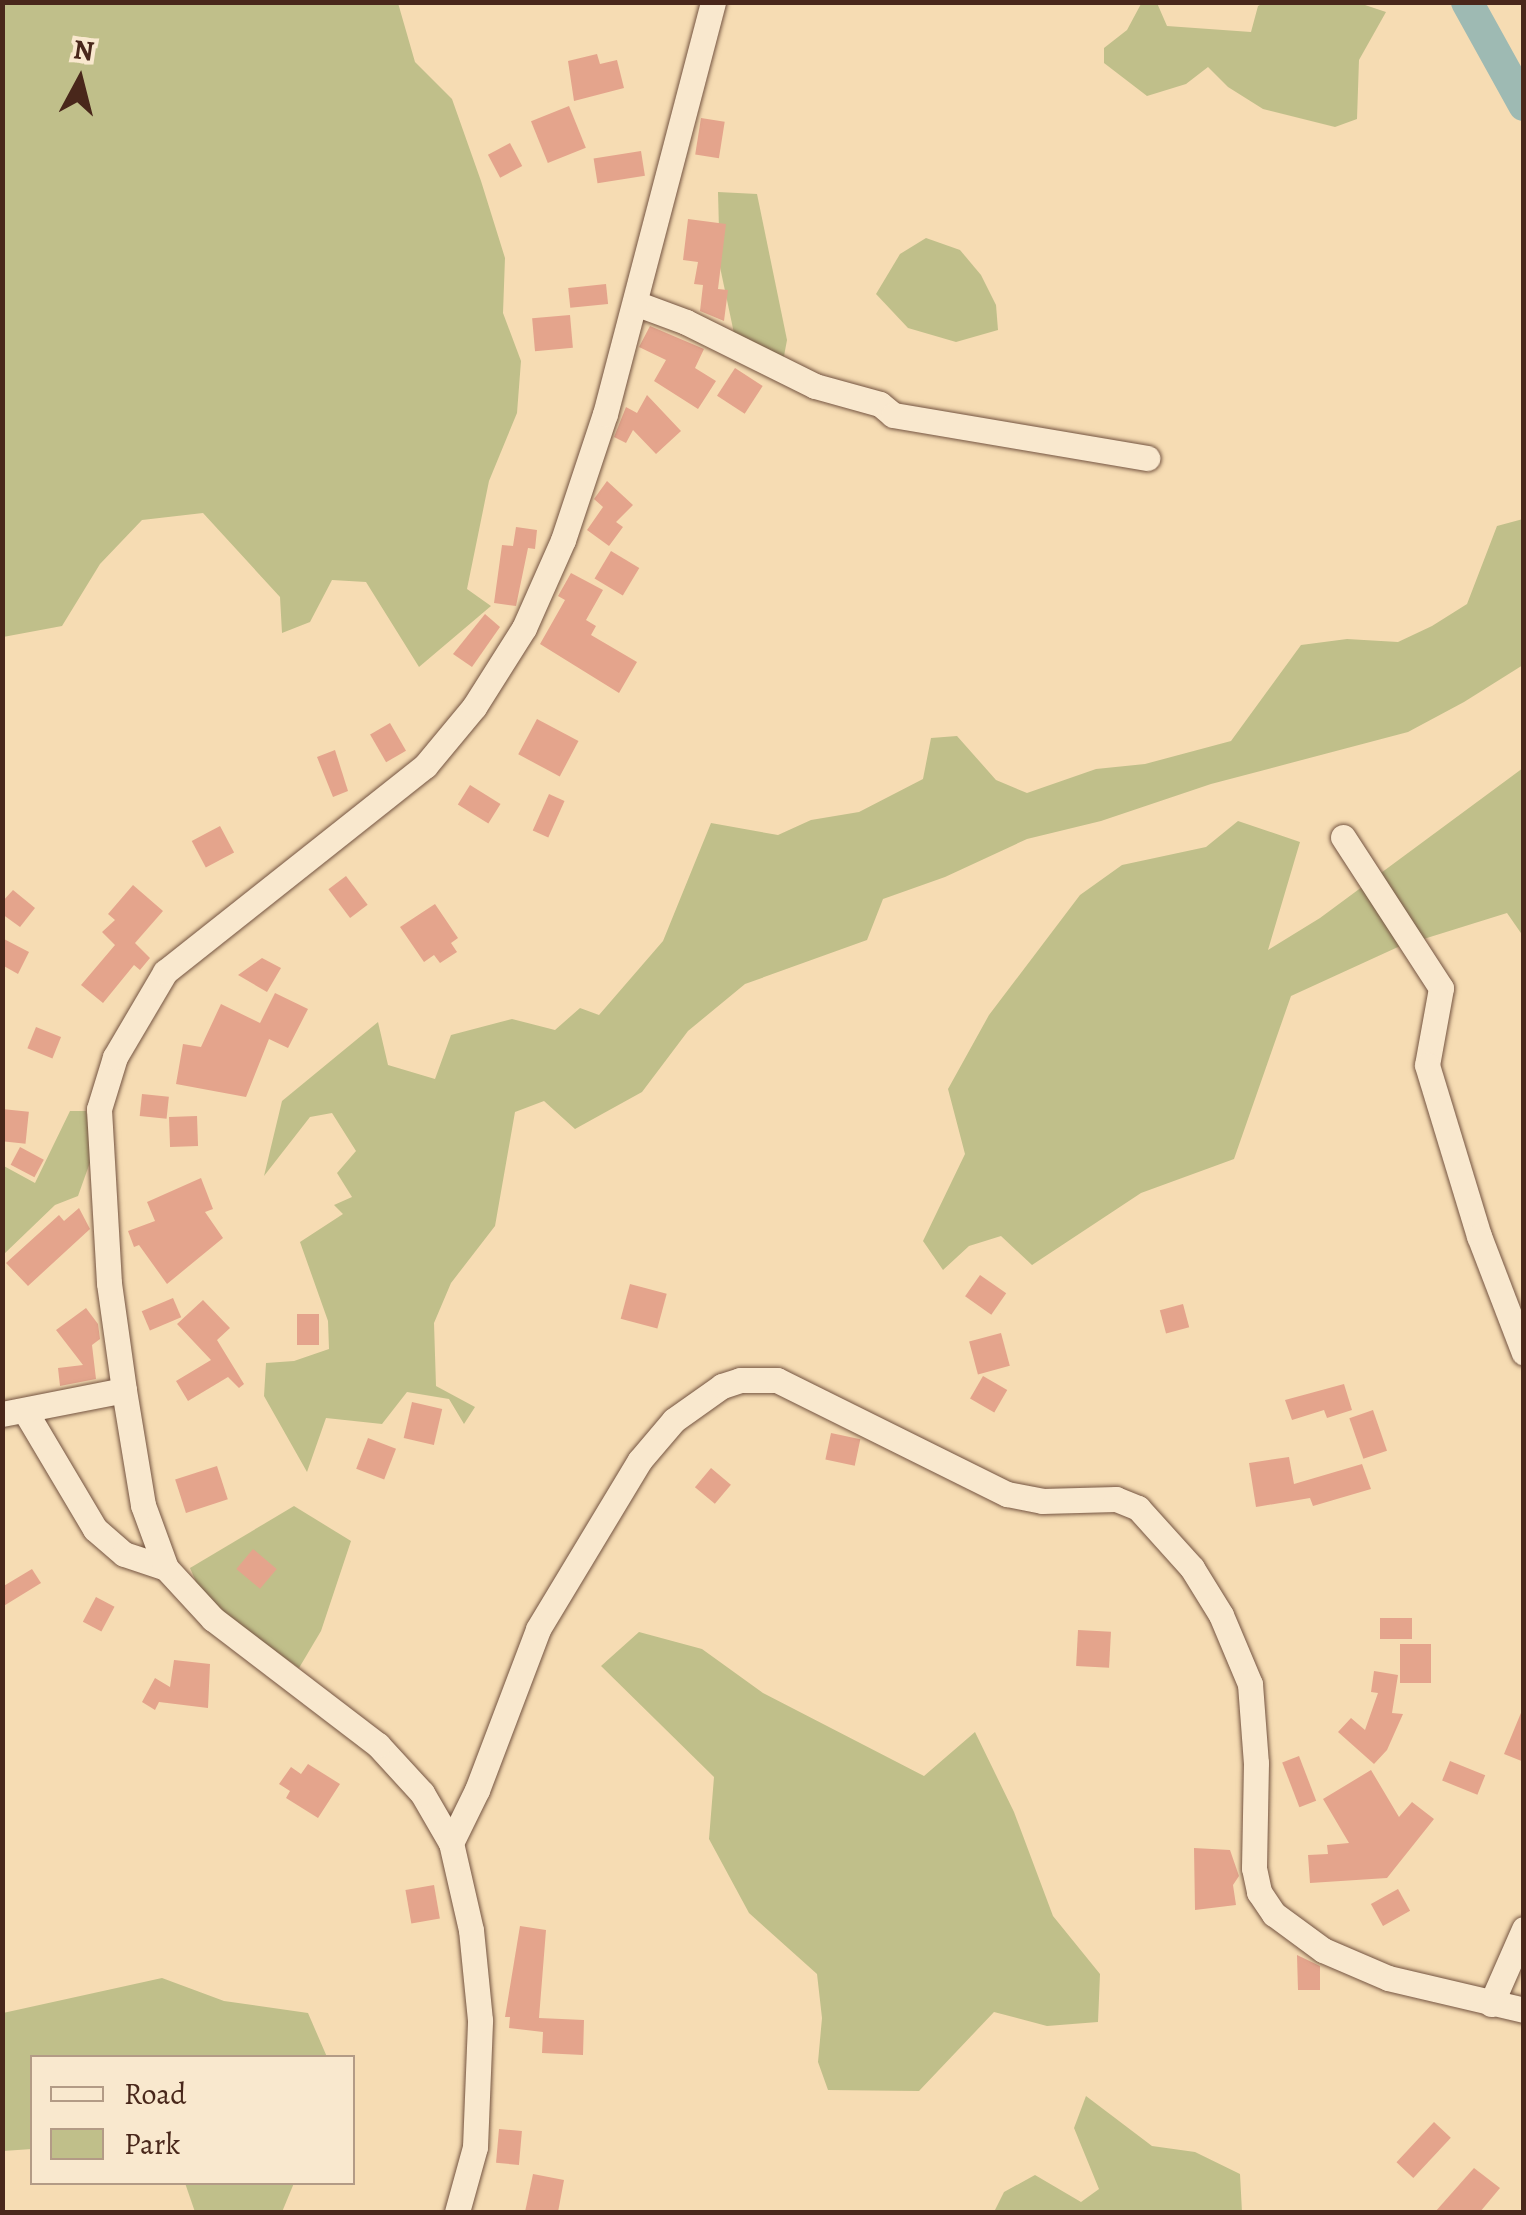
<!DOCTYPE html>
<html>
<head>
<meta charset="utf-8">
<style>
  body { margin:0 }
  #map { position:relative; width:1526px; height:2215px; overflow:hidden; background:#f6dcb3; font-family:Alegreya,serif }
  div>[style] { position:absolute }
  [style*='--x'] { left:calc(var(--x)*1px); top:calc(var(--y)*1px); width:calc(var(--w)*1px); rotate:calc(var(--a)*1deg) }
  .green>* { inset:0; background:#c0bf8a }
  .river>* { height:32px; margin:-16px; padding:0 16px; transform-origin:16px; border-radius:16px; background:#9ebab3 }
  .building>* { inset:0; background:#e4a48c; transform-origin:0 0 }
  .roads { filter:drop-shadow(0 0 2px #745441) drop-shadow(0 0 2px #745441) }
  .minor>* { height:25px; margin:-12.5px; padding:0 12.5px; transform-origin:12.5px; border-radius:12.5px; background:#f9e8ce }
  span { translate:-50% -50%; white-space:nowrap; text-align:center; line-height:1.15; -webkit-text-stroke:8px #f9e8ce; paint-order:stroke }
  .frame { position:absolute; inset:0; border:5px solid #49271b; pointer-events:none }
  .legend { position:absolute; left:30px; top:2055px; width:325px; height:130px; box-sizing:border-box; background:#f9e8ce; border:2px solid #b39b86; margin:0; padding:12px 18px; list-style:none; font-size:30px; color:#49271b }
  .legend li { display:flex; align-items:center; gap:20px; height:50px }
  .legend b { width:50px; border:2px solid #b39b86 }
  .north { position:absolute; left:30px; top:30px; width:100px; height:100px; -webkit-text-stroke:8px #f9e8ce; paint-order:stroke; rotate:7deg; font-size:28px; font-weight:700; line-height:40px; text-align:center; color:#49271b }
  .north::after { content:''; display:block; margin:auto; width:35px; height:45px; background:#49271b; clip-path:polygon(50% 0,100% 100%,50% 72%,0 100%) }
</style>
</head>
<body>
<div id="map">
  <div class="green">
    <div style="clip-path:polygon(1142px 2px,1157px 3px,1167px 26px,1251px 32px,1258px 6px,1264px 3px,1359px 3px,1386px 12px,1359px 60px,1357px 119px,1335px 127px,1263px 109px,1228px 87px,1208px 67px,1186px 84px,1147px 96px,1104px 63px,1104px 48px,1127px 30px)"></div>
    <div style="clip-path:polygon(2px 3px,398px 3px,415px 62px,452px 99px,481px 181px,505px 258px,503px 313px,521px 361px,517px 413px,489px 481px,467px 589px,491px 606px,419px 667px,366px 582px,332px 580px,310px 622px,282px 633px,280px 597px,203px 513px,142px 520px,100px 564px,62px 626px,3px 637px)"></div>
    <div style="clip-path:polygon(718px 192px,757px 194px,787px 340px,782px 367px,739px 357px,720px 267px)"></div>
    <div style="clip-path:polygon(926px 238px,960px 250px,981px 275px,996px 305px,998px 330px,956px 342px,908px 328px,876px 294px,900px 254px)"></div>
    <div style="clip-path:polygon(1523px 519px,1523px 665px,1464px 702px,1408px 732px,1211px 784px,1101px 821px,1027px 839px,945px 877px,883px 899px,867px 940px,745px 984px,688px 1031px,642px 1092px,575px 1129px,544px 1101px,515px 1112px,495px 1226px,451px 1283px,434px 1323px,436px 1386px,475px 1407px,464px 1424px,449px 1399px,407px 1392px,382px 1424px,326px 1418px,307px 1472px,264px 1396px,266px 1363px,294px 1361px,329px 1349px,328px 1321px,300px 1242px,343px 1214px,334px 1205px,352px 1197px,337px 1173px,356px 1151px,332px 1113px,310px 1117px,264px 1176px,282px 1101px,378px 1022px,388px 1065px,435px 1079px,451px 1035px,512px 1019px,555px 1030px,580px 1008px,599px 1015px,663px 941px,711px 823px,778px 835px,811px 820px,859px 812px,923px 779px,931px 738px,957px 736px,996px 780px,1027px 793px,1096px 769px,1145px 764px,1231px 741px,1301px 645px,1347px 639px,1398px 642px,1432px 626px,1467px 604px,1497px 526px)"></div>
    <div style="clip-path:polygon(1523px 768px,1523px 936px,1507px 913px,1398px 947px,1291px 996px,1234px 1159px,1141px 1193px,1032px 1265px,1001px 1236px,969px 1246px,943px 1270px,923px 1241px,965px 1154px,948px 1089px,989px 1015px,1080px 895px,1122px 865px,1206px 847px,1238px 821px,1300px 842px,1268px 950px,1320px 918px)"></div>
    <div style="clip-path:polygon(70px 1111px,86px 1111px,93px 1154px,78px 1196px,55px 1205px,3px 1255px,2px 1165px,35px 1183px)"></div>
    <div style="clip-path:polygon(294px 1506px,351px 1541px,321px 1631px,299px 1668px,204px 1600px,190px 1568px)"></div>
    <div style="clip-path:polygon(639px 1632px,702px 1649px,763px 1693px,924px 1776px,975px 1732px,1014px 1812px,1053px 1916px,1100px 1974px,1098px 2022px,1047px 2026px,994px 2012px,919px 2091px,828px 2090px,818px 2062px,822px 2018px,817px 1974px,749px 1913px,709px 1839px,714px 1777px,601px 1666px)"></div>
    <div style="clip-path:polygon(162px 1978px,224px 2001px,308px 2013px,327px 2057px,32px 2058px,32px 2149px,3px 2151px,3px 2013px)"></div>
    <div style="clip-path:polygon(1086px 2096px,1152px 2146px,1195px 2152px,1240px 2174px,1242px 2212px,994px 2212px,1004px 2192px,1035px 2175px,1081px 2202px,1099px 2189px,1074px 2128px)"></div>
    <div style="clip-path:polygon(185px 2183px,185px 2182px,294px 2183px,282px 2212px,195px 2212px)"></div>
  </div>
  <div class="river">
    <div style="--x:1467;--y:2;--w:118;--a:61"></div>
  </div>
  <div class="building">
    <div style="clip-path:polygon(597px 54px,600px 64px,617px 60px,624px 88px,574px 101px,568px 61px)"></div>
    <div style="left:569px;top:106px;width:45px;height:41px;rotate:68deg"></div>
    <div style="left:701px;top:118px;width:24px;height:37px;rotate:9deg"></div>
    <div style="left:510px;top:143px;width:26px;height:25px;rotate:62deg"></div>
    <div style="left:641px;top:151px;width:25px;height:48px;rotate:81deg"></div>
    <div style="clip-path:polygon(688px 219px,726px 224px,718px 289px,728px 290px,724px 321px,700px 311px,703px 285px,694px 284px,698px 262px,683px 260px)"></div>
    <div style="left:606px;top:284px;width:20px;height:38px;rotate:84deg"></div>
    <div style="left:570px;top:315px;width:33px;height:38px;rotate:85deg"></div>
    <div style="clip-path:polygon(650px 326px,704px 349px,695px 368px,716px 381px,698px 409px,654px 381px,666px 360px,639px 347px)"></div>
    <div style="left:735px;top:368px;width:33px;height:33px;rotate:33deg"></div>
    <div style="clip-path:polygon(647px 395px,681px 431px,656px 454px,633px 430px,626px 443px,614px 437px,626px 407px,637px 413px)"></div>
    <div style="clip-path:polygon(607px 481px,633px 505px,616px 522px,623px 527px,609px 546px,587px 530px,603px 507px,594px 499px)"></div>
    <div style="clip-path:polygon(516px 527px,537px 530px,535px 549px,528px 548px,516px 606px,494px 603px,502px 545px,513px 546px)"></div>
    <div style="left:611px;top:551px;width:33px;height:32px;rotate:31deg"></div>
    <div style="clip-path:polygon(571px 573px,603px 590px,586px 620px,596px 626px,591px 635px,637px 662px,619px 693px,540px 644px,565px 600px,558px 596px)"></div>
    <div style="clip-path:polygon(485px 614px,500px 627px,472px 667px,453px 654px)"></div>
    <div style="left:537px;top:719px;width:47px;height:40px;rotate:28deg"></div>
    <div style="left:390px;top:723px;width:32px;height:23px;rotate:60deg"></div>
    <div style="clip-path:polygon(335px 750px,348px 791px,333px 797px,317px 757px)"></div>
    <div style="left:470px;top:785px;width:36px;height:23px;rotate:32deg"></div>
    <div style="left:549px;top:794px;width:17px;height:40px;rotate:24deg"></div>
    <div style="left:220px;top:826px;width:30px;height:32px;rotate:62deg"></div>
    <div style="left:346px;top:876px;width:36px;height:22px;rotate:53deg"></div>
    <div style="clip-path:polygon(133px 885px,163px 911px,135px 943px,150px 958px,140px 970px,134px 965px,103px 1003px,81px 985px,115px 945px,102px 932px,115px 920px,108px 914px)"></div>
    <div style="clip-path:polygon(13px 890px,35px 908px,20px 927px,2px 914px,2px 902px)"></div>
    <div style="clip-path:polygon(435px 904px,458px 938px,451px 943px,457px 952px,440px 963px,434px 955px,424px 962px,400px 927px)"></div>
    <div style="clip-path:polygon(2px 938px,29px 952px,18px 974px,2px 965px)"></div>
    <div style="clip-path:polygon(262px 958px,281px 968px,267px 992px,238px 975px)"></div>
    <div style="clip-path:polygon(275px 993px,308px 1009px,288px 1048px,269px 1039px,246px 1097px,176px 1084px,183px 1044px,201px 1047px,221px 1004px,260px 1023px)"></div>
    <div style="left:36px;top:1027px;width:27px;height:23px;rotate:22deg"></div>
    <div style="left:142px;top:1094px;width:27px;height:22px;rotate:6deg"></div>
    <div style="left:2px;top:1109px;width:27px;height:32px;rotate:6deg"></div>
    <div style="left:197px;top:1116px;width:30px;height:28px;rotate:88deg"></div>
    <div style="left:20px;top:1147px;width:27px;height:20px;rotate:28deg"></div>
    <div style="clip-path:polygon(201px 1178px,213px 1209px,205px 1212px,223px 1238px,167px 1284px,139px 1245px,134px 1247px,128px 1231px,155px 1221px,147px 1202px)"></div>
    <div style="clip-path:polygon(79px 1208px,90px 1229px,28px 1286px,6px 1263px,59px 1215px,64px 1221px)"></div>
    <div style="left:980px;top:1275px;width:32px;height:26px;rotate:35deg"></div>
    <div style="left:630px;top:1284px;width:38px;height:36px;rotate:15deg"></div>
    <div style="left:173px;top:1298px;width:21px;height:34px;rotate:67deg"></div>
    <div style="clip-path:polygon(203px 1300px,230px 1328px,217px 1340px,244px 1384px,239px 1388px,228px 1377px,188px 1401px,176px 1381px,211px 1360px,177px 1324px)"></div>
    <div style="left:1183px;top:1304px;width:24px;height:24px;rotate:75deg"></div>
    <div style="clip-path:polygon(86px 1308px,98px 1324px,100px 1339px,92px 1345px,96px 1379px,60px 1386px,58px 1368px,83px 1365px,56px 1330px)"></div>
    <div style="left:297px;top:1314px;width:22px;height:31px"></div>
    <div style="left:1001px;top:1333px;width:34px;height:33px;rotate:75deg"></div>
    <div style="left:983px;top:1376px;width:28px;height:26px;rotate:30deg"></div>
    <div style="clip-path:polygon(1344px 1384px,1352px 1410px,1327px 1418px,1324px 1410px,1292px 1420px,1285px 1400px)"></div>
    <div style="left:412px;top:1402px;width:31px;height:37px;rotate:13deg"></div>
    <div style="left:1373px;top:1410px;width:43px;height:25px;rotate:71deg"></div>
    <div style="left:831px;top:1433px;width:30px;height:27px;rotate:12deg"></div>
    <div style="left:368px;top:1438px;width:30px;height:33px;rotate:21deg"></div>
    <div style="clip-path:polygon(1289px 1457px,1294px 1484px,1362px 1464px,1371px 1489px,1313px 1506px,1310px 1498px,1256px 1507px,1249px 1463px)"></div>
    <div style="left:217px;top:1466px;width:35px;height:44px;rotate:72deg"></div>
    <div style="left:711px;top:1468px;width:26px;height:25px;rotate:40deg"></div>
    <div style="left:253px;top:1549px;width:31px;height:26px;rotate:40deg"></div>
    <div style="clip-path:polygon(32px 1569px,41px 1583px,2px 1607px,2px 1587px)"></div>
    <div style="left:96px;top:1597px;width:21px;height:28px;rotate:28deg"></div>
    <div style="left:1380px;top:1618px;width:32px;height:21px"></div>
    <div style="left:1078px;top:1630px;width:33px;height:36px;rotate:3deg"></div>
    <div style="left:1400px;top:1644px;width:31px;height:39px"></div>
    <div style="clip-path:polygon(174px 1660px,210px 1664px,208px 1708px,159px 1702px,155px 1710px,142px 1702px,155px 1678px,170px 1687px)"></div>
    <div style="clip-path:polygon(1374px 1671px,1398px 1675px,1392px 1713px,1403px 1714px,1387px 1750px,1374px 1764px,1338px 1732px,1351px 1718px,1365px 1730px,1378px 1693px,1371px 1692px)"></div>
    <div style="clip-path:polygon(1523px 1708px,1524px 1708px,1524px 1762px,1504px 1754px)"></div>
    <div style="left:1299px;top:1756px;width:48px;height:18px;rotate:69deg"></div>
    <div style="left:1450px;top:1761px;width:38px;height:21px;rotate:22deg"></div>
    <div style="clip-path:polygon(308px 1764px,340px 1784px,318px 1818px,286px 1798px,290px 1791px,279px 1784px,291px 1767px,301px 1774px)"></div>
    <div style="clip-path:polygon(1371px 1770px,1399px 1817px,1412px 1802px,1434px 1819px,1387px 1878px,1310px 1883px,1308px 1855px,1328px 1854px,1327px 1845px,1349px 1843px,1323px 1799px)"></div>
    <div style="clip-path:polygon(1194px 1848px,1230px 1850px,1239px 1876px,1233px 1885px,1236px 1905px,1195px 1910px)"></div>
    <div style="left:434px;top:1885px;width:34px;height:29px;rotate:80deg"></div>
    <div style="left:1398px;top:1889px;width:25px;height:31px;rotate:61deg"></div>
    <div style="clip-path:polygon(520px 1926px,546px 1930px,539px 2018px,584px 2020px,583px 2055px,542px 2053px,543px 2032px,509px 2028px,510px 2017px,505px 2017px)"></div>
    <div style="clip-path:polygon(1297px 1955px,1320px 1966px,1320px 1990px,1298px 1990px)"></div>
    <div style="left:1434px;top:2122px;width:23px;height:55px;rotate:43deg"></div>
    <div style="left:499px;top:2129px;width:23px;height:34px;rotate:5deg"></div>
    <div style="clip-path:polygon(1474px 2168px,1500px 2188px,1480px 2212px,1435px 2212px)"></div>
    <div style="clip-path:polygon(533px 2174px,564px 2180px,558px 2212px,525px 2212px)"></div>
  </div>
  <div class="roads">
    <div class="minor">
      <div style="--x:635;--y:303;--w:54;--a:20.4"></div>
      <div style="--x:686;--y:322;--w:144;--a:26.4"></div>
      <div style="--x:815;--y:386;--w:67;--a:15.5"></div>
      <div style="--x:880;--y:404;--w:17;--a:40"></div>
      <div style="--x:893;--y:415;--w:258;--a:9.6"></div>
      <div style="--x:1343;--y:837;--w:180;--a:57"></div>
      <div style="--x:1441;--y:988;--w:78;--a:100.3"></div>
      <div style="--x:1427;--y:1065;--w:179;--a:73.1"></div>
      <div style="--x:1479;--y:1236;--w:125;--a:69"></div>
      <div style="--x:25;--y:1411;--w:137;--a:59.3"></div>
      <div style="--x:95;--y:1529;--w:38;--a:41"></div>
      <div style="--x:124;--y:1554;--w:44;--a:18.4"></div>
      <div style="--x:2;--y:1414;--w:124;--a:-11.1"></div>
      <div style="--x:451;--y:1843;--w:59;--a:-63.9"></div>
      <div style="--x:477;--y:1790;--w:172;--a:-69.2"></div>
      <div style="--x:538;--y:1629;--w:197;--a:-58.9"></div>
      <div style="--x:640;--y:1460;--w:52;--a:-49.6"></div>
      <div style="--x:674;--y:1420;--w:59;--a:-35.3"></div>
      <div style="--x:722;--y:1386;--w:19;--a:-18"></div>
      <div style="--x:740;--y:1380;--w:37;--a:0"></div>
      <div style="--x:777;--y:1380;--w:257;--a:26.4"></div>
      <div style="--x:1007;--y:1494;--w:36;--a:11"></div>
      <div style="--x:1042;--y:1501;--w:74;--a:-1.5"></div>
      <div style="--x:1116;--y:1499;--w:24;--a:22"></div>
      <div style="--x:1138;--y:1508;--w:81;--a:48"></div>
      <div style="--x:1192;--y:1568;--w:55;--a:58.3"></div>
      <div style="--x:1221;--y:1615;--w:75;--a:67.2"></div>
      <div style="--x:1250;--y:1684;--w:79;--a:85.7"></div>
      <div style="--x:1256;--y:1763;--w:105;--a:91.1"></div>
      <div style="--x:1254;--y:1868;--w:25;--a:78"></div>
      <div style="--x:1259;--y:1892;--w:27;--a:56"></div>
      <div style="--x:1274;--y:1914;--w:61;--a:36.3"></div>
      <div style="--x:1323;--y:1950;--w:71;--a:23.3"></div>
      <div style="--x:1388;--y:1978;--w:140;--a:13.2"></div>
      <div style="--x:1491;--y:2004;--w:82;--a:-66.3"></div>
      <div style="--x:457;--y:2212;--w:67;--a:-74.5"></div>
      <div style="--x:475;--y:2147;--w:127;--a:-87.7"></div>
      <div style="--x:480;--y:2020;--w:90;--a:-95.7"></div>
      <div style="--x:471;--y:1930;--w:89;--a:-102.9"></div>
      <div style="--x:451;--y:1843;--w:58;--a:-120.1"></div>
      <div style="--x:422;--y:1793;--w:65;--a:-132.5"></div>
      <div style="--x:378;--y:1745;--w:208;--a:-142.6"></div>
      <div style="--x:213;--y:1619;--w:69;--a:-132.7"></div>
      <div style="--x:166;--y:1568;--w:67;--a:-110.1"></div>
      <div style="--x:143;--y:1505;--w:117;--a:-99.4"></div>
      <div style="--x:124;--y:1390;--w:108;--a:-98"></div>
      <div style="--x:109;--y:1283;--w:174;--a:-93.3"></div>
      <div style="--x:99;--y:1109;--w:54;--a:-72.9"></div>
      <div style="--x:115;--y:1057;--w:99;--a:-59.5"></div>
      <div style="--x:165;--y:972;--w:332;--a:-38.4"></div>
      <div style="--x:425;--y:766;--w:77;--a:-50.3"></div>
      <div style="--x:474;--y:707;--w:93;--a:-57.7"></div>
      <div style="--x:524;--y:628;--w:96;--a:-66.1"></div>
      <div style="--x:563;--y:540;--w:133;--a:-71.6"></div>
      <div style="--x:605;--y:414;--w:426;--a:-75.3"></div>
    </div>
  </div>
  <div class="frame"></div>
  <ul class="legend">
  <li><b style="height:12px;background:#f9e8ce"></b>Road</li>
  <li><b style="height:28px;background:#c0bf8a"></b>Park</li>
  </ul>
  <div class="north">N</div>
</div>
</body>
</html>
